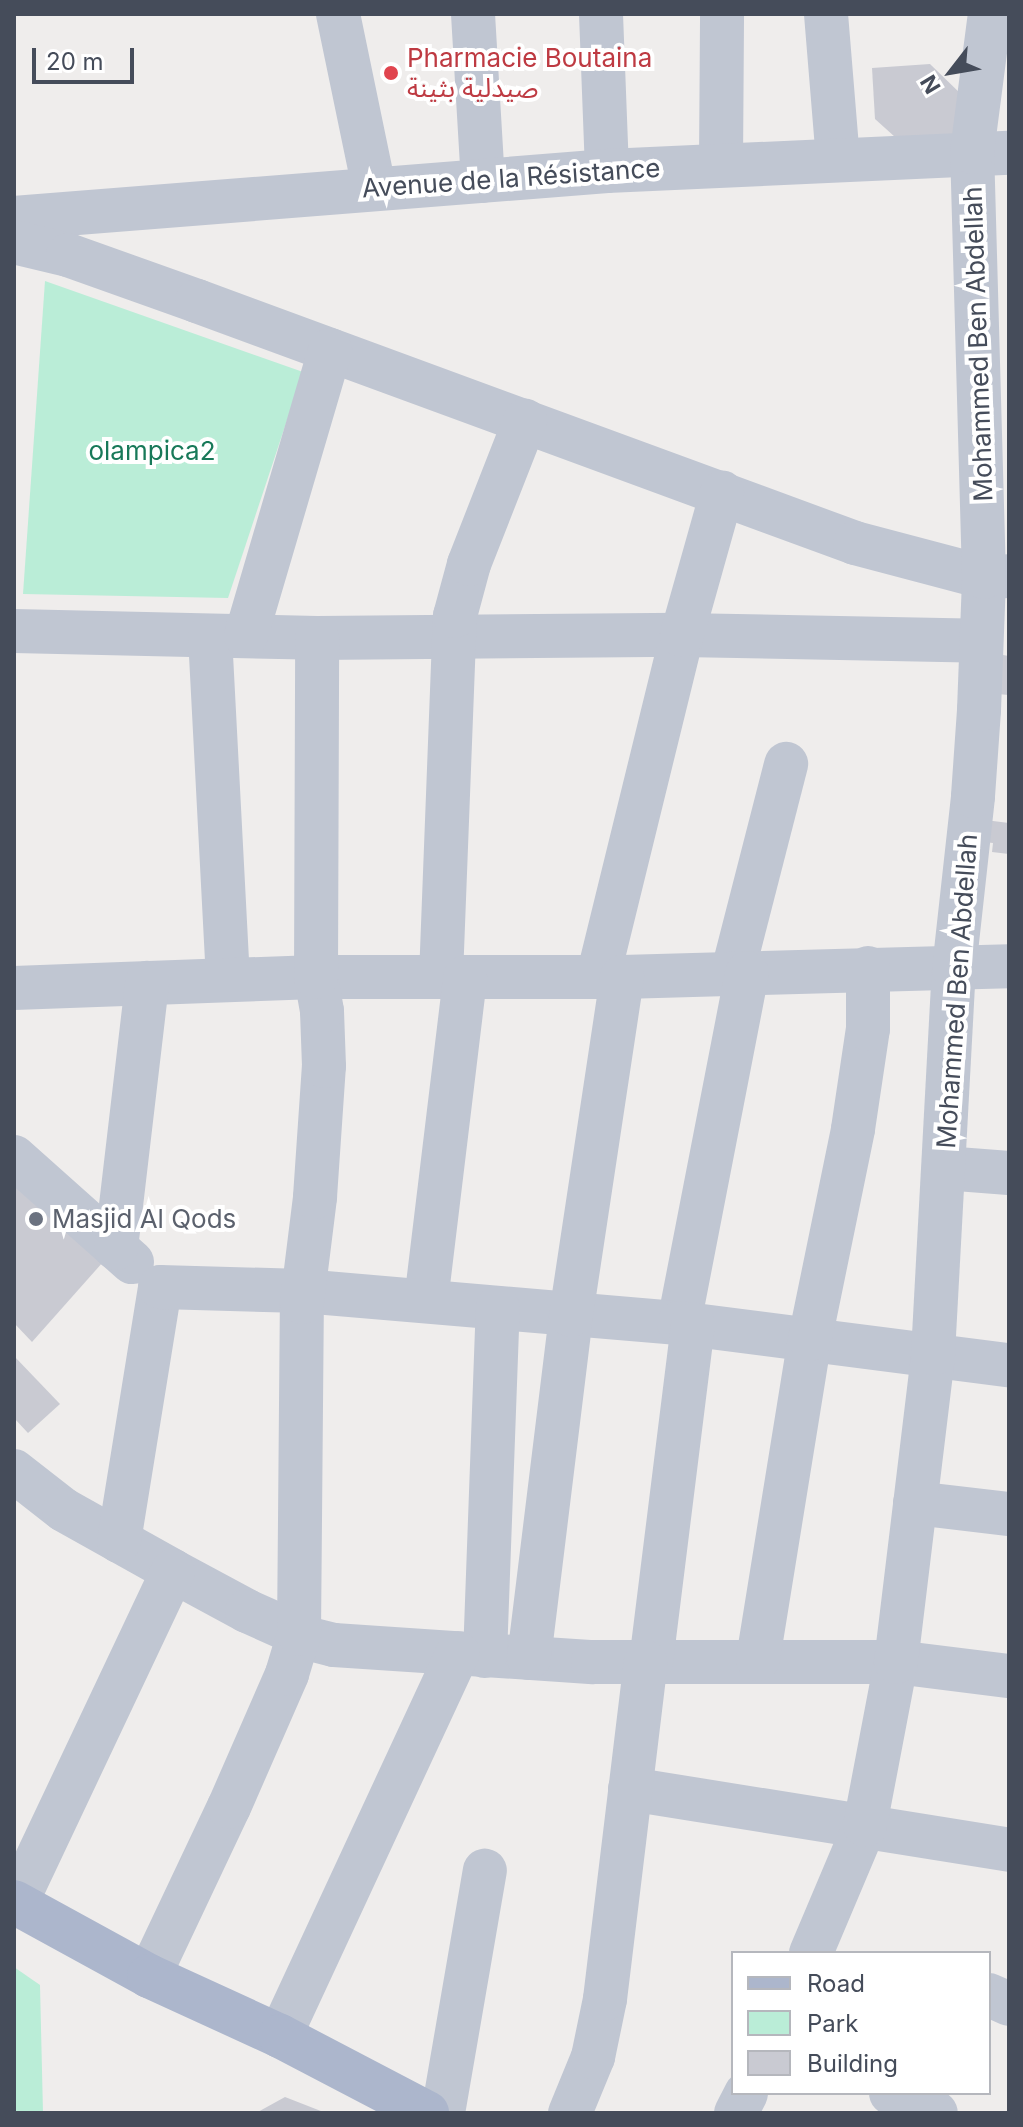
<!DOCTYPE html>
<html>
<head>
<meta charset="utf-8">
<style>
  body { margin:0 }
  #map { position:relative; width:1023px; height:2127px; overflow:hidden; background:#efedec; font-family:Inter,"Noto Sans Arabic",sans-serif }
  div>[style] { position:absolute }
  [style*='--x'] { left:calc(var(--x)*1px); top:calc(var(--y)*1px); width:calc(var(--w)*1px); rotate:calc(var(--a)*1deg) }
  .green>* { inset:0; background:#baedd7 }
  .building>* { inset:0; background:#c9cad2 }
  .minor>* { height:44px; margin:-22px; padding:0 22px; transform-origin:22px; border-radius:22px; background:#c0c6d2 }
  .major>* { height:44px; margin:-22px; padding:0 22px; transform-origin:22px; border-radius:22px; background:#acb6cc }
  .dots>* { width:22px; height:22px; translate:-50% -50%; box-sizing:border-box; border:4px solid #fff; border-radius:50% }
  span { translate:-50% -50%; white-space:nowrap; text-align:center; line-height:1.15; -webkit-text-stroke:8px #fff; paint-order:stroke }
  .health-label { font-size:26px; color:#be3a42 }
  .left { translate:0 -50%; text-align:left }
  .street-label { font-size:26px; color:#454c5a }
  .park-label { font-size:26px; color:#187959 }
  .worship-label { font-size:26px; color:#5b616d }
  .frame { position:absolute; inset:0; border:16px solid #454c5a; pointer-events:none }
  .legend { position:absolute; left:731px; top:1951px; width:260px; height:144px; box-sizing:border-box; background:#fff; border:2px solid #b5b7bd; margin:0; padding:10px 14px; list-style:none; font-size:24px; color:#454c5a }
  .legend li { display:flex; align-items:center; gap:16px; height:40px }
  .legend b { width:40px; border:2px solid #b5b7bd }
  .north { position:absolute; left:911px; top:32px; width:80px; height:80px; -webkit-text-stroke:6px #fff; paint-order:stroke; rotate:239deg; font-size:22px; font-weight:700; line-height:32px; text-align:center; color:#454c5a }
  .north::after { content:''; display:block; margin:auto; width:28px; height:36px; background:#454c5a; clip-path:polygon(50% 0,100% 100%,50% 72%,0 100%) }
  .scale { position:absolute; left:32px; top:48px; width:102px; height:36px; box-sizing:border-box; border:4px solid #454c5a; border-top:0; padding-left:10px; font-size:24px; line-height:28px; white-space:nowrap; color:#454c5a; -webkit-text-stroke:6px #fff; paint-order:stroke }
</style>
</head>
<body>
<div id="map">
  <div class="green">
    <div style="clip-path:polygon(45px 281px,303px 372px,228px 598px,23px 594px)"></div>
    <div style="clip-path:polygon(14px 1967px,40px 1985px,43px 2113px,14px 2113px)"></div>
  </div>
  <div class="building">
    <div style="clip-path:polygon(930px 64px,964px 97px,958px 140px,905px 146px,875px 119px,872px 68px)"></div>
    <div style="clip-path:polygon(1003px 655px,1009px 656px,1009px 695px,985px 693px)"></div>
    <div style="clip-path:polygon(977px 819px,1009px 823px,1009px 854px,992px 852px,993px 843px,975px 841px)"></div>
    <div style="clip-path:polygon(14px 1175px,103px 1262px,32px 1342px,14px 1323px)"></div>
    <div style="clip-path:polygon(14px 1356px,60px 1404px,28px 1433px,14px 1418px)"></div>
    <div style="clip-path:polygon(285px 2097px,326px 2113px,256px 2113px)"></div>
  </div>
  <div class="minor">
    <div style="--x:338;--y:14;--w:178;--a:78.3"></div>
    <div style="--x:473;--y:14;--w:167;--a:86.6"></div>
    <div style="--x:601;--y:14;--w:157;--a:87.8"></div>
    <div style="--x:826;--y:14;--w:146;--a:85.3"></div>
    <div style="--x:721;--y:164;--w:150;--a:-89.6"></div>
    <div style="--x:14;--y:218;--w:595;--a:-4.53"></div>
    <div style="--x:607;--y:171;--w:402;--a:-2.6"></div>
    <div style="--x:14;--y:242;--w:56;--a:13.5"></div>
    <div style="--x:68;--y:255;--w:137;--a:19.6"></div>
    <div style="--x:197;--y:301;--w:701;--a:20.19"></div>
    <div style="--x:855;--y:543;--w:133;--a:14.8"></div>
    <div style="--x:984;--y:577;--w:25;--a:-2"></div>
    <div style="--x:14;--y:631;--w:303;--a:1.3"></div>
    <div style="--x:317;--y:638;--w:365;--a:-0.5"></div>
    <div style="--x:682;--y:635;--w:299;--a:1.1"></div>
    <div style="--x:210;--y:636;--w:344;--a:87"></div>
    <div style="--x:246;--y:636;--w:298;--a:-73.6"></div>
    <div style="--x:732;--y:975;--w:218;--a:-75.6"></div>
    <div style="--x:441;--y:977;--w:361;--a:-87.8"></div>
    <div style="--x:455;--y:616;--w:54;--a:-74.9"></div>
    <div style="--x:469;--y:564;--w:154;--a:-68.6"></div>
    <div style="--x:598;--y:977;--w:352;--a:-76.2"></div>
    <div style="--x:682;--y:635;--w:148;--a:-74.3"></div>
    <div style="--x:14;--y:988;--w:302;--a:-2.1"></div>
    <div style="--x:316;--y:977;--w:306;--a:0"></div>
    <div style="--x:622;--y:977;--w:387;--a:-1.6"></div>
    <div style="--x:14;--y:1157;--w:158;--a:41.7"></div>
    <div style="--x:944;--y:1168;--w:65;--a:4.4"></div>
    <div style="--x:116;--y:1248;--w:267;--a:-83.3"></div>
    <div style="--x:426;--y:1301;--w:326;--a:-83.1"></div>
    <div style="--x:679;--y:1323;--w:356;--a:-79"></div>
    <div style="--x:14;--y:1471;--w:63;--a:38"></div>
    <div style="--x:64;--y:1510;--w:125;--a:29.2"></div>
    <div style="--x:173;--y:1571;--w:84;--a:28.4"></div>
    <div style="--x:247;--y:1611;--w:69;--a:24"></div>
    <div style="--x:310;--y:1639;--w:25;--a:14"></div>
    <div style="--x:334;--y:1645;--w:260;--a:3.8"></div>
    <div style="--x:593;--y:1662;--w:303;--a:0"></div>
    <div style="--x:896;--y:1662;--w:114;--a:7.1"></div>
    <div style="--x:915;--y:1503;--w:95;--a:6.7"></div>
    <div style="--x:119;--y:1541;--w:257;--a:-80.8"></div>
    <div style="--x:160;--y:1287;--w:143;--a:1.6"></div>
    <div style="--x:303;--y:1291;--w:377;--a:4.9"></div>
    <div style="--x:679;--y:1323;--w:333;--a:7.3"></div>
    <div style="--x:485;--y:1656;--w:348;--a:-87.9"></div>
    <div style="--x:529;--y:1658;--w:346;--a:-83"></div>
    <div style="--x:571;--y:1315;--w:342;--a:-81.4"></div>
    <div style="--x:758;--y:1659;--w:324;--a:-80.8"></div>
    <div style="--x:810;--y:1339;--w:214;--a:-78.4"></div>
    <div style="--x:853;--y:1129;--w:101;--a:-81.5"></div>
    <div style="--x:868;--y:1029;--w:61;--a:-90"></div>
    <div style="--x:651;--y:1662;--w:340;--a:-82.9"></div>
    <div style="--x:630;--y:1789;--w:384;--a:9.1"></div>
    <div style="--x:16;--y:1903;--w:367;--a:-64.7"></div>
    <div style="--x:811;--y:1953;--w:139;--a:-67.1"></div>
    <div style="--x:865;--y:1825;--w:166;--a:-79.2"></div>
    <div style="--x:896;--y:1662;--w:310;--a:-83.1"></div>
    <div style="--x:933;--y:1354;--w:386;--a:-86.9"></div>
    <div style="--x:954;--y:969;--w:174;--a:-83.7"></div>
    <div style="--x:973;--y:796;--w:86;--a:-86"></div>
    <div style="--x:979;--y:710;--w:133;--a:-87.8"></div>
    <div style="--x:984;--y:577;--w:425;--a:-91.6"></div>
    <div style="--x:972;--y:152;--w:139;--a:-82.6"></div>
    <div style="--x:149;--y:1976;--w:187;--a:-64.7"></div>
    <div style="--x:229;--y:1807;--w:145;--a:-66.4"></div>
    <div style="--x:287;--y:1674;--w:42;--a:-73.3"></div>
    <div style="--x:299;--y:1634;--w:332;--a:-89.5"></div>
    <div style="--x:302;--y:1302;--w:106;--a:-82.9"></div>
    <div style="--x:315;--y:1197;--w:131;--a:-86.1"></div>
    <div style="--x:324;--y:1066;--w:55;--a:-92.1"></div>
    <div style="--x:322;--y:1011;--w:35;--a:-100"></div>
    <div style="--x:316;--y:977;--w:339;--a:-89.8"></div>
    <div style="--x:989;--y:1995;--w:22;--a:24"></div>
    <div style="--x:280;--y:2036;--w:422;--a:-65.1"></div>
    <div style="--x:891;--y:2093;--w:49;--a:24"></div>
    <div style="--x:443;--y:2113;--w:246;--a:-80.2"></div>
    <div style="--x:570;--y:2113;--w:61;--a:-67.7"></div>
    <div style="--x:593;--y:2057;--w:59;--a:-78.3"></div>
    <div style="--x:605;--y:1999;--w:339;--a:-83.1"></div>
    <div style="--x:736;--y:2113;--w:22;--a:-63"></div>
  </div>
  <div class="major">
    <div style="--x:14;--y:1902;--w:154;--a:28.7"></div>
    <div style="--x:149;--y:1976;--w:144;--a:24.6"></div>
    <div style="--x:280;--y:2036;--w:166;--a:27.6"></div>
  </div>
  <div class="dots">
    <div style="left:391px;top:73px;background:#e0444e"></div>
    <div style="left:36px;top:1219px;background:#6b7280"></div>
  </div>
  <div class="health-label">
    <span class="left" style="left:407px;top:73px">Pharmacie Boutaina<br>صيدلية بثينة</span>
  </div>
  <div class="street-label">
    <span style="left:511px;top:178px;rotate:-4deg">Avenue de la Résistance</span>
    <span style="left:978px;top:344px;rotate:-92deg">Mohammed Ben Abdellah</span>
    <span style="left:957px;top:991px;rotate:-86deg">Mohammed Ben Abdellah</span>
  </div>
  <div class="park-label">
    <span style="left:152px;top:451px">olampica2</span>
  </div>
  <div class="worship-label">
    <span class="left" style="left:52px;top:1219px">Masjid Al Qods</span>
  </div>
  <div class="frame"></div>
  <ul class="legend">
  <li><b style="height:10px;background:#acb6cc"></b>Road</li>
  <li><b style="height:22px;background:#baedd7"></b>Park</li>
  <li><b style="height:22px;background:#c9cad2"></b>Building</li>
  </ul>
  <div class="north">N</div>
  <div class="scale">20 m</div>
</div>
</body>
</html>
